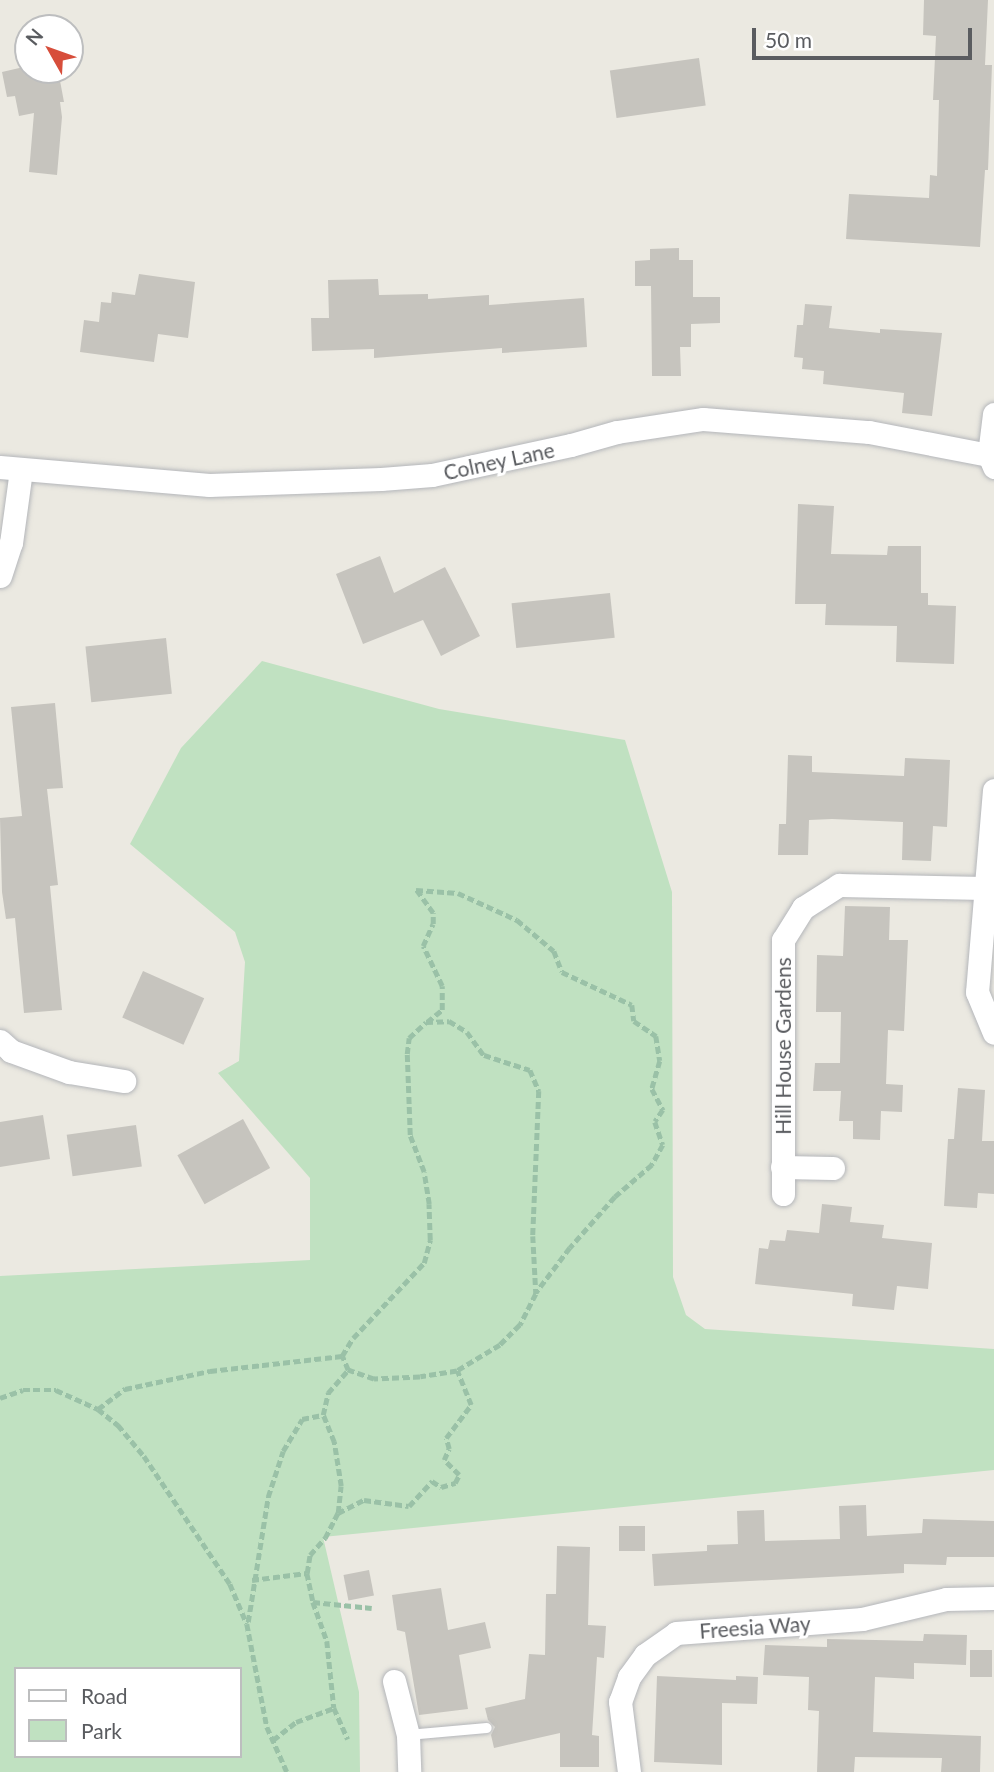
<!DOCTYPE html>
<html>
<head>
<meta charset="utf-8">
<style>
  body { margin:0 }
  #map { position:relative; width:994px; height:1772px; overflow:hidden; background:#ebe9e1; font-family:Lato,sans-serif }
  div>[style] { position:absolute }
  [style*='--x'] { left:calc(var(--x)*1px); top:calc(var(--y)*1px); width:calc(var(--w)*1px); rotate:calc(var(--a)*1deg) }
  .green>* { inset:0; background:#c0e1c1 }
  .building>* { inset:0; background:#c6c4be; transform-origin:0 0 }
  .path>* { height:4.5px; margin-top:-2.25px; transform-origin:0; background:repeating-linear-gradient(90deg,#9ac1a7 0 7px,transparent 0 10.5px) }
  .roads { filter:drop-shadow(0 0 2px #b4b6ba) drop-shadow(0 0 2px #b4b6ba) }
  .service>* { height:10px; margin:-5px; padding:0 5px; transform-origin:5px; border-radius:5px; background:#fff }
  .minor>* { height:23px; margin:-11.5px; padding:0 11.5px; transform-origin:11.5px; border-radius:11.5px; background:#fff }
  span { translate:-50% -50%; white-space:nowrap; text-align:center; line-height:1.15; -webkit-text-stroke:6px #fff; paint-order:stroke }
  .street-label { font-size:21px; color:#5a5c60 }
  .legend { position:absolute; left:14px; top:1667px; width:228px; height:91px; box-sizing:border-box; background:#fff; border:2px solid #bdbebf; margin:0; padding:9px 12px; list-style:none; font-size:21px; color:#5a5c60 }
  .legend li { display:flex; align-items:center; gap:14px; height:35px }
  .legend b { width:35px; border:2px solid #bdbebf }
  .north { position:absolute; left:14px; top:14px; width:70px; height:70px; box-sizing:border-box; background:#fff; border:2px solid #bdbebf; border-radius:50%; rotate:310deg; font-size:19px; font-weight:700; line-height:28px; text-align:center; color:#5a5c60 }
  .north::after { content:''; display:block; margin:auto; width:24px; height:32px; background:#d74e3b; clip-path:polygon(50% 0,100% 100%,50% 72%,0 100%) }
  .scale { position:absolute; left:752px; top:28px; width:220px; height:32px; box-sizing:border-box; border:4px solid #5a5c60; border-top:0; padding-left:9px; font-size:21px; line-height:24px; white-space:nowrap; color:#5a5c60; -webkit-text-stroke:5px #fff; paint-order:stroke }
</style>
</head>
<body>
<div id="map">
  <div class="green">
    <div style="clip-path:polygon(evenodd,262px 661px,439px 709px,625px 740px,672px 892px,673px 1277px,686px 1315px,705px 1329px,994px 1349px,994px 1470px,323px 1537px,359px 1692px,360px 1772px,0 1772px,0 1276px,310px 1260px,310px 1178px,218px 1073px,239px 1061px,245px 962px,235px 932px,130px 844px,181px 748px,262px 661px,16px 1669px,240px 1669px,240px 1756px,16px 1756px,16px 1669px)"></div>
  </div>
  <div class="building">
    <div style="clip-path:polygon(924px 0,988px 0,985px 65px,992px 65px,988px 170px,985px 170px,980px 247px,846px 239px,849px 194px,929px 198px,930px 175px,937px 176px,939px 100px,933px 100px,936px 36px,923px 35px)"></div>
    <div style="left:699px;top:58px;width:48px;height:90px;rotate:82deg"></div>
    <div style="clip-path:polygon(28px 66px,28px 70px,58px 70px,64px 102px,60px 102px,62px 117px,57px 175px,29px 172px,34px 113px,19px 116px,15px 96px,7px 97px,2px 72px)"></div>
    <div style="clip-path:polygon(679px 248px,679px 260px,693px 260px,693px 297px,720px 297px,720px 323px,691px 324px,691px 347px,680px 347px,681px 376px,652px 376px,651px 286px,635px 286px,635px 261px,650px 260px,650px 249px)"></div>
    <div style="clip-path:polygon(139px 274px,195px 282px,188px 338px,158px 334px,154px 362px,80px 352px,84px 320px,99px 322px,101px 302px,111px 303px,112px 292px,135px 295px)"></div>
    <div style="clip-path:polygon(378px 279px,379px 295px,428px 294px,428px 299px,489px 295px,489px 305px,584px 298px,587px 347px,502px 353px,502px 348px,374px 358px,374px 349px,312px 351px,311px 318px,329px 318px,328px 280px)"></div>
    <div style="clip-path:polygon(805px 304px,832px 306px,829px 328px,880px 333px,880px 329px,942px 333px,932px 416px,902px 413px,904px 393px,823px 384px,824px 371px,802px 369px,803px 358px,794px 357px,797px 325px,803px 325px)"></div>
    <div style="clip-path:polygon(798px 504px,834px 506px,831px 554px,887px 555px,888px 546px,921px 546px,921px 593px,928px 593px,928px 605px,956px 606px,954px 664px,896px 662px,897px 626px,825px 625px,826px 604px,795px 604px)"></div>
    <div style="clip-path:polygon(380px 556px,394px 593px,445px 567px,480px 636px,441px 656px,423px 620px,363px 644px,336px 574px)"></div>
    <div style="left:610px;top:593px;width:45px;height:99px;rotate:84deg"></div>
    <div style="left:166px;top:638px;width:56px;height:81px;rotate:84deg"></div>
    <div style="clip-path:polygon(55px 703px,63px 788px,47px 789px,58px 885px,50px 886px,62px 1010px,24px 1013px,15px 918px,6px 919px,2px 892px,0 818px,22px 816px,11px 707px)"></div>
    <div style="clip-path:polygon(788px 755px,812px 756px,812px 772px,904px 776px,905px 758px,950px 760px,947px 827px,933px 826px,931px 861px,902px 860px,903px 822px,832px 819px,809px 820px,808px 855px,778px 855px,779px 824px,786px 824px)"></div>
    <div style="clip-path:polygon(845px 906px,890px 907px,889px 940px,908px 940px,904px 1031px,888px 1030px,886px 1084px,903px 1085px,902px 1112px,881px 1111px,880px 1140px,853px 1139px,853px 1121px,839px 1121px,841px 1091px,813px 1091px,815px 1063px,840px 1063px,841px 1012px,816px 1012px,817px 955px,843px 956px)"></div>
    <div style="left:143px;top:971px;width:67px;height:51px;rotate:24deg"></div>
    <div style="clip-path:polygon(958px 1088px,985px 1090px,982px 1141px,994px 1141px,994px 1194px,978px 1193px,977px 1208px,944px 1206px,948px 1139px,954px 1139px)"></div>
    <div style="clip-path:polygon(43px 1115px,50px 1159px,0 1167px,0 1122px)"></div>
    <div style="left:243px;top:1119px;width:56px;height:75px;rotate:61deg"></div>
    <div style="left:136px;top:1125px;width:42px;height:70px;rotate:82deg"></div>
    <div style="clip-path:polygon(822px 1204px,852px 1207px,850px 1222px,884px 1225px,882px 1238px,932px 1243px,928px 1289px,897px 1286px,894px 1310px,852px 1306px,853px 1294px,755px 1284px,759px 1248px,768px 1249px,770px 1240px,785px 1241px,787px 1230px,819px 1233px)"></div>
    <div style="clip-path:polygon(866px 1505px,867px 1536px,922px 1533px,923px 1519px,994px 1521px,994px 1557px,947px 1557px,946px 1565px,904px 1564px,904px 1573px,654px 1586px,652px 1554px,707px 1551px,707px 1545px,738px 1544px,737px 1511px,764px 1510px,765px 1541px,840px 1539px,839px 1506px)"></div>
    <div style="left:619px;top:1526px;width:26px;height:25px"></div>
    <div style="clip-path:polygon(557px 1546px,590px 1547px,588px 1625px,606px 1626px,604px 1658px,597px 1657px,592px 1735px,599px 1736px,599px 1767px,560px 1767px,560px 1733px,494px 1748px,491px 1735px,495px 1727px,488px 1720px,485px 1708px,525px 1699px,529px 1654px,545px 1655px,546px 1594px,556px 1594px)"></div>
    <div style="left:369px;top:1570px;width:26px;height:26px;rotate:79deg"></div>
    <div style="clip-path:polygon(441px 1588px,448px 1630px,485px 1622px,491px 1648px,459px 1655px,468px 1709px,419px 1715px,405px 1632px,397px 1630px,392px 1595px)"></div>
    <div style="clip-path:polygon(924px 1634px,967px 1635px,966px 1665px,914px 1663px,914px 1679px,875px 1677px,873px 1732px,981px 1736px,980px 1772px,941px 1772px,942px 1758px,855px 1757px,854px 1772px,817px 1772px,819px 1711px,808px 1710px,809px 1677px,763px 1675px,765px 1645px,827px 1647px,827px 1639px,923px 1641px)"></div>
    <div style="left:970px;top:1650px;width:22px;height:27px"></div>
    <div style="clip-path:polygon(657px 1676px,736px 1680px,736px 1676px,758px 1677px,757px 1704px,722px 1703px,722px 1765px,654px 1762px)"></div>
  </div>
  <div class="path">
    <div style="--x:449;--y:1021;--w:21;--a:31"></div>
    <div style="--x:467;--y:1032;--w:29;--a:54"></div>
    <div style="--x:484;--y:1055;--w:48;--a:18.1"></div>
    <div style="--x:530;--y:1070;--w:23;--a:67"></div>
    <div style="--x:539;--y:1091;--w:145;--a:92.4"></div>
    <div style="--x:533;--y:1236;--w:58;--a:87"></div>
    <div style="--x:536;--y:1294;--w:35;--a:117"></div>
    <div style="--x:520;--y:1325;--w:28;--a:135"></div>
    <div style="--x:500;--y:1345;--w:50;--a:148.8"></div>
    <div style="--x:457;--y:1371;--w:37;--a:171"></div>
    <div style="--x:420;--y:1377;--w:46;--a:177.5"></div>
    <div style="--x:374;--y:1379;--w:28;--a:-161"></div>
    <div style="--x:348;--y:1370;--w:15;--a:-113"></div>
    <div style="--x:342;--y:1356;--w:21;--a:-59"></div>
    <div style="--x:353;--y:1338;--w:103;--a:-46.6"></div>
    <div style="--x:424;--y:1263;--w:24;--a:-75"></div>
    <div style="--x:430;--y:1240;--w:36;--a:-92"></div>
    <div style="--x:429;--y:1204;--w:32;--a:-99"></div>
    <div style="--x:424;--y:1172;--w:40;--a:-111"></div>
    <div style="--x:410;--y:1135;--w:81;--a:-92.1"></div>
    <div style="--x:407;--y:1054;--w:16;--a:-83"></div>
    <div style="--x:409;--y:1038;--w:23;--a:-43"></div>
    <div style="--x:426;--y:1022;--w:23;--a:-2"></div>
    <div style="--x:427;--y:1022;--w:19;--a:-39"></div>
    <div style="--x:442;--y:1010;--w:24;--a:-90"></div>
    <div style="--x:442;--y:986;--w:44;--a:-115.4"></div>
    <div style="--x:423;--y:946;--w:24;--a:-66"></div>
    <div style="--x:433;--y:924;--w:11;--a:-90"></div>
    <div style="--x:433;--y:913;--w:29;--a:-126"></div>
    <div style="--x:416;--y:890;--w:42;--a:4.1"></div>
    <div style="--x:458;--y:893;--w:65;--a:24.6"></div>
    <div style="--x:517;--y:920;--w:48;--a:40"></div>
    <div style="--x:554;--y:951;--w:22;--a:69"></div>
    <div style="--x:562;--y:972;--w:77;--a:25.2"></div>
    <div style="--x:632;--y:1005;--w:16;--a:83"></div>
    <div style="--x:634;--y:1021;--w:27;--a:34"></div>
    <div style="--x:656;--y:1036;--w:25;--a:81"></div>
    <div style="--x:660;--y:1061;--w:29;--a:106"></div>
    <div style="--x:652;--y:1089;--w:24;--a:62"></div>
    <div style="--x:663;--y:1110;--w:14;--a:124"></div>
    <div style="--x:655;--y:1122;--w:24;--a:71"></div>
    <div style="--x:663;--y:1145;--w:23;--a:119"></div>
    <div style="--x:652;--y:1165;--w:49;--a:139.1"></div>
    <div style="--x:615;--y:1197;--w:68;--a:131.4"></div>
    <div style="--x:570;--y:1248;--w:56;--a:127.1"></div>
    <div style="--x:0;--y:1398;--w:24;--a:-19"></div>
    <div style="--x:23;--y:1390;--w:33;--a:0"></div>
    <div style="--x:56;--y:1390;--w:46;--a:24.3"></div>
    <div style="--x:98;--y:1409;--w:26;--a:39"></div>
    <div style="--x:118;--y:1425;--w:40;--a:50"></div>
    <div style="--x:144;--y:1456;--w:154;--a:56.1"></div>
    <div style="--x:230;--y:1584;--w:43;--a:67"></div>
    <div style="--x:247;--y:1624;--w:105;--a:79"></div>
    <div style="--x:267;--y:1727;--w:49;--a:66"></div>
    <div style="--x:98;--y:1409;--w:34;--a:-37"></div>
    <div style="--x:125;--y:1389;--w:87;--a:-12"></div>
    <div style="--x:210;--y:1371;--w:133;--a:-6.5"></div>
    <div style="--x:338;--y:1513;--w:29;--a:-27"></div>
    <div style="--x:364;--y:1500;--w:45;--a:7.6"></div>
    <div style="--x:409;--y:1506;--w:34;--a:-47"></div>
    <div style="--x:432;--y:1481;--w:11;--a:34"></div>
    <div style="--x:441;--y:1487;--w:15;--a:-16"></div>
    <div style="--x:455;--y:1483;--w:9;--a:-63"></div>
    <div style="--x:459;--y:1475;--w:21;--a:-135"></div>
    <div style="--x:444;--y:1460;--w:12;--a:-66"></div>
    <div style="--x:449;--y:1449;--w:11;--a:-105"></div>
    <div style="--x:446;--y:1438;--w:41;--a:-52.9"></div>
    <div style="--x:471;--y:1405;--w:37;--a:-112"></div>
    <div style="--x:307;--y:1573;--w:18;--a:-81"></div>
    <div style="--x:310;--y:1555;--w:23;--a:-49"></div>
    <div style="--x:325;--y:1538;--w:28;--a:-63"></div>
    <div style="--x:338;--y:1513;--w:27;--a:-84"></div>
    <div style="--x:341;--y:1486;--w:45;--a:-99"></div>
    <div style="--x:334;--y:1442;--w:29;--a:-112"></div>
    <div style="--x:323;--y:1415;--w:23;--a:-77"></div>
    <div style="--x:328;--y:1393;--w:30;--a:-49"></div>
    <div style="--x:252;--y:1580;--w:55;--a:-7.3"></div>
    <div style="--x:307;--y:1573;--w:30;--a:78"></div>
    <div style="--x:313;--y:1602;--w:41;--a:70.3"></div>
    <div style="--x:327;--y:1641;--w:67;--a:84"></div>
    <div style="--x:313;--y:1602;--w:59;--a:5.8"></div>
    <div style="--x:248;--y:1622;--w:127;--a:-80.9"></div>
    <div style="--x:268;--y:1497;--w:48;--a:-71.9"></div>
    <div style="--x:283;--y:1451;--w:37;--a:-59"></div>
    <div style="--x:302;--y:1419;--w:21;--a:-11"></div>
    <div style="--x:273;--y:1740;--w:29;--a:-38"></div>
    <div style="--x:296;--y:1722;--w:40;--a:-20.2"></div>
    <div style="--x:334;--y:1708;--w:34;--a:66"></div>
  </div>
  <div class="roads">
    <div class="service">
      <div style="--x:408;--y:1735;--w:79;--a:-5.1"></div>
    </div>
    <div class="minor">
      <div style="--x:994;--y:414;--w:41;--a:97"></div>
      <div style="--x:989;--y:455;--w:13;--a:67"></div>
      <div style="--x:0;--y:467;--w:210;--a:4.9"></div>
      <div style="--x:209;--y:485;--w:172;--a:-2"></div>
      <div style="--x:381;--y:479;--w:51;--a:-4.5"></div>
      <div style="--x:432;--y:475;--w:142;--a:-12.2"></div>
      <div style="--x:571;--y:445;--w:48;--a:-15.8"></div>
      <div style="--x:617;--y:432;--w:87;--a:-8.6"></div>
      <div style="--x:703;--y:419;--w:167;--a:4.5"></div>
      <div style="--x:869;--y:432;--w:127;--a:10.9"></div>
      <div style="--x:0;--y:576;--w:35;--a:-72"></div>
      <div style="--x:11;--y:543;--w:74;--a:-82.2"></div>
      <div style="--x:994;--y:790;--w:203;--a:94.8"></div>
      <div style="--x:977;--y:992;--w:44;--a:67.5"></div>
      <div style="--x:0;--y:1041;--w:15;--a:42"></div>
      <div style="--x:11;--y:1051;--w:62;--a:19.9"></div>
      <div style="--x:69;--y:1072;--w:56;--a:9.3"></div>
      <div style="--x:782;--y:1167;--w:51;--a:1.1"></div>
      <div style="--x:783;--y:1194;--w:254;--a:-90"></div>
      <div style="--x:783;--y:940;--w:38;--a:-58"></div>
      <div style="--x:803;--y:908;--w:43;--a:-32.6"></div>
      <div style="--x:839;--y:885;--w:145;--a:1.2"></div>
      <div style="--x:394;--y:1681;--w:56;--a:75.5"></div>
      <div style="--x:408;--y:1735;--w:37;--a:88"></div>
      <div style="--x:629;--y:1772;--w:71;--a:-97.3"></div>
      <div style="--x:620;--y:1702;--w:27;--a:-70"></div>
      <div style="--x:629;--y:1677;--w:27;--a:-54"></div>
      <div style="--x:645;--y:1655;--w:38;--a:-35"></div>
      <div style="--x:676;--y:1633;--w:187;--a:-4.3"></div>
      <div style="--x:862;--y:1619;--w:86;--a:-13.4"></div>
      <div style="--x:946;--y:1599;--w:48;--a:-1.2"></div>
    </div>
  </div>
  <div class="street-label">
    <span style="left:499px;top:461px;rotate:-12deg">Colney Lane</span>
    <span style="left:783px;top:1046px;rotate:-90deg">Hill House Gardens</span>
    <span style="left:755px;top:1627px;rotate:-4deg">Freesia Way</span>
  </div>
  <ul class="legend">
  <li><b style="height:9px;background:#fff"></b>Road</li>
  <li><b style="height:19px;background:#c0e1c1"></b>Park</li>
  </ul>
  <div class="north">N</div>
  <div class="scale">50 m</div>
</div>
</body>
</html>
